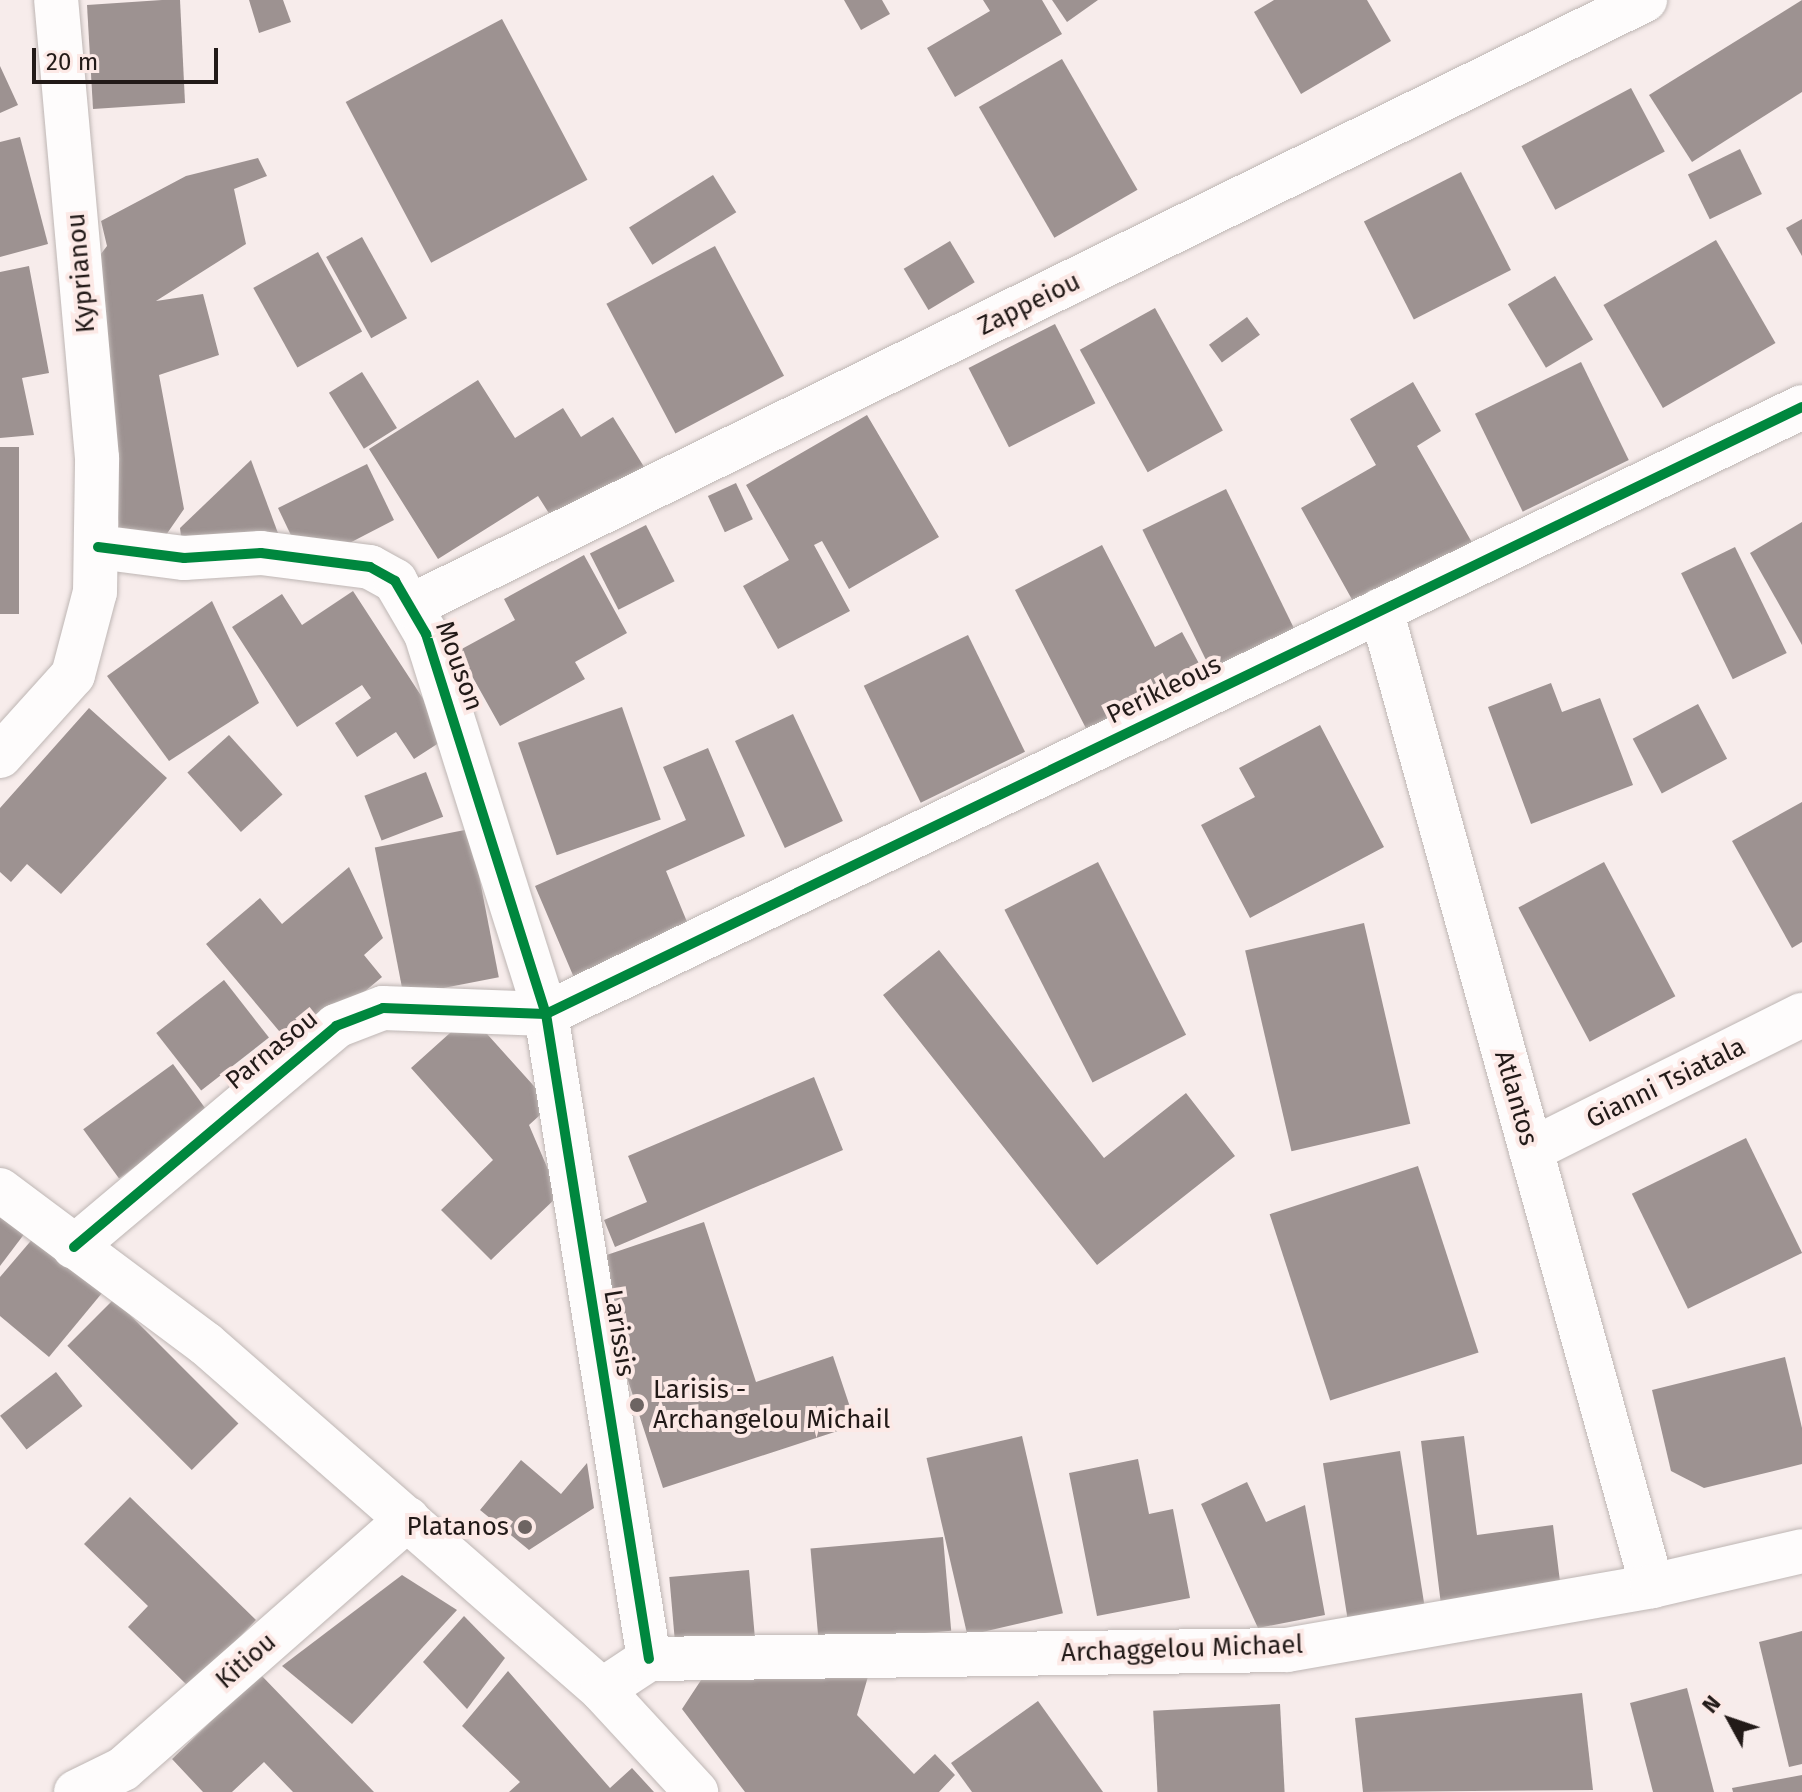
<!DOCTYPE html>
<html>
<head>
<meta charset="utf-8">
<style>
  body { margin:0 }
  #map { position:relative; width:1802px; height:1792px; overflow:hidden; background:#f7eceb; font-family:"Fira Sans",sans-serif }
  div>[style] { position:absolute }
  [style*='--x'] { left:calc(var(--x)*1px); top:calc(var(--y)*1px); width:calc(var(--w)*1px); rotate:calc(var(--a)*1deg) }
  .building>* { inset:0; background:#9d9291; transform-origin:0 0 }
  .roads { filter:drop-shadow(0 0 2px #beb6b4) drop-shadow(0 0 2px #beb6b4) }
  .minor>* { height:44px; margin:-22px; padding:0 22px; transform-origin:22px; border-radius:22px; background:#fefcfc }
  .tertiary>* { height:44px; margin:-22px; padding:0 22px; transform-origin:22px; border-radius:22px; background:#fefcfc }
  .cycleway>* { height:10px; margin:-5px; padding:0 5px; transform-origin:5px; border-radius:5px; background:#00873e }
  .dots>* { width:22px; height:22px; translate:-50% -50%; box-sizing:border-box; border:4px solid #fce9e6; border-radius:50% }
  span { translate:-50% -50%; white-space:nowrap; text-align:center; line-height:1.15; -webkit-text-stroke:8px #fce9e6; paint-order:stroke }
  .street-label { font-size:26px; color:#221a18 }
  .poi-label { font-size:26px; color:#221a18 }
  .left { translate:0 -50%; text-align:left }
  .right { translate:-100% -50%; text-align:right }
  .north { position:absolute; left:1690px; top:1680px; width:80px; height:80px; -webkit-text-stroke:6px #fce9e6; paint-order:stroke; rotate:310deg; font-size:22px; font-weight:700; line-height:32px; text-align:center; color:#221a18 }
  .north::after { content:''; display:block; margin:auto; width:28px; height:36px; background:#221a18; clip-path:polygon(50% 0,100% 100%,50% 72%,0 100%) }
  .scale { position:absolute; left:32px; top:48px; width:186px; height:36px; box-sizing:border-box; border:4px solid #221a18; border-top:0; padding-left:10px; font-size:24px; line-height:28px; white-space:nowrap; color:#221a18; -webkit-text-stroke:6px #fce9e6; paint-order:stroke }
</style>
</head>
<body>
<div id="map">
  <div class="building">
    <div style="clip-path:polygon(162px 0,180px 0,185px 103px,93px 109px,87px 5px)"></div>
    <div style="clip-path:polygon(249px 0,283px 0,291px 22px,259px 33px)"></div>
    <div style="clip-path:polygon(844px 0,882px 0,890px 14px,861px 30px)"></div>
    <div style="clip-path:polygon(983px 0,1042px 0,1062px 34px,955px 97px,927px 48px,990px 11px)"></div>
    <div style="clip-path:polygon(1052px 0,1098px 0,1067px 22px)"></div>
    <div style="clip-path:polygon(1274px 0,1367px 0,1391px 41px,1301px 94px,1254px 12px)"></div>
    <div style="clip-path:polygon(1802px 0,1802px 92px,1692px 162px,1649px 95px)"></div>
    <div style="left:502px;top:19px;width:182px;height:177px;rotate:62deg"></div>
    <div style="left:1062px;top:59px;width:151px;height:96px;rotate:60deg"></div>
    <div style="clip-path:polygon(0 66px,18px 105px,0 113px)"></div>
    <div style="left:1631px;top:88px;width:72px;height:124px;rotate:62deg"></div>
    <div style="clip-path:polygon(20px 137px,48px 244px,0 257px,0 142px)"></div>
    <div style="left:1740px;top:149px;width:50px;height:58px;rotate:64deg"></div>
    <div style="clip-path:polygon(258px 158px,267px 176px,234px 189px,246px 244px,156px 301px,203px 294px,219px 355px,159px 375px,184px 509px,166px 535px,120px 534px,97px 341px,94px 263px,107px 246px,101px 221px,186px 176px)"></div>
    <div style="left:1461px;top:172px;width:110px;height:109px;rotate:63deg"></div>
    <div style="left:713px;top:175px;width:44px;height:99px;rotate:58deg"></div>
    <div style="clip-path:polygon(1802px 219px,1802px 256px,1786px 228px)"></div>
    <div style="left:362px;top:237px;width:93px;height:41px;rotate:61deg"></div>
    <div style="left:1716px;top:240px;width:119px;height:130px;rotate:60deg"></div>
    <div style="left:950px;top:241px;width:48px;height:54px;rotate:59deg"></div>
    <div style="left:715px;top:246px;width:147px;height:123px;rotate:62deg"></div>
    <div style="left:318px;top:252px;width:91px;height:74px;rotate:61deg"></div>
    <div style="clip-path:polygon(29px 266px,49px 373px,22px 378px,34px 435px,0 438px,0 272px)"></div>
    <div style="left:1555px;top:276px;width:74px;height:55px;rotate:59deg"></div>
    <div style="left:1155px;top:308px;width:140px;height:86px;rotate:61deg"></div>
    <div style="left:1247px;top:317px;width:22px;height:47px;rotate:54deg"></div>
    <div style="left:1055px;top:324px;width:89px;height:97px;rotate:63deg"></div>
    <div style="left:1581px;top:362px;width:109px;height:118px;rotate:64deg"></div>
    <div style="left:362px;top:372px;width:66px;height:39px;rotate:58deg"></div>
    <div style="clip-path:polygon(478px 380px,515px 438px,563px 408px,581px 437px,613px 417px,646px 470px,557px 526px,538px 496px,438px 559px,369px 449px)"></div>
    <div style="clip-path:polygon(1413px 382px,1441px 431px,1417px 446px,1474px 546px,1359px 612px,1301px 508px,1376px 465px,1350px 419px)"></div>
    <div style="clip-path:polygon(867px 415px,939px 537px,849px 589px,822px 541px,814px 545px,850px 611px,778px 649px,743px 586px,789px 560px,746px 485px)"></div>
    <div style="left:0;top:447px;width:19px;height:167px"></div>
    <div style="clip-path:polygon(251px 460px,282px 544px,182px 544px,180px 528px)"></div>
    <div style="clip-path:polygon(367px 464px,394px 520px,334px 551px,298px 550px,278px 508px)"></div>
    <div style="left:736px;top:483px;width:40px;height:31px;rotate:65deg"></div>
    <div style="left:1226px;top:489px;width:167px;height:93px;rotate:64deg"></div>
    <div style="clip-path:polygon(1802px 522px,1802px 645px,1750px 553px)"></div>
    <div style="left:646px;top:525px;width:63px;height:63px;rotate:63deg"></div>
    <div style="clip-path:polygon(1102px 545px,1155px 647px,1182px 632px,1209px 682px,1093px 742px,1015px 590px)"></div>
    <div style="left:1735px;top:547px;width:118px;height:60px;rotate:64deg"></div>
    <div style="clip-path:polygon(584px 555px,627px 633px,575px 662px,585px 679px,500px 726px,458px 651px,515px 620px,504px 599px)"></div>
    <div style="clip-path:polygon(353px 591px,448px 737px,414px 759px,396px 732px,357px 757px,335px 723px,371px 698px,362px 685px,297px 727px,232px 627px,282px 594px,302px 625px)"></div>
    <div style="clip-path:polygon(212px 601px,259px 703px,169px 761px,107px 676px)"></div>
    <div style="left:968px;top:635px;width:130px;height:116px;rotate:64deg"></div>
    <div style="clip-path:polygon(1551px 683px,1562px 712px,1600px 698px,1633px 785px,1531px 824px,1488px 707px)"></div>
    <div style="left:1698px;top:704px;width:62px;height:74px;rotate:62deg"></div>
    <div style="left:622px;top:707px;width:119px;height:110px;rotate:71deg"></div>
    <div style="clip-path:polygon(89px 708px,167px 778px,61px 894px,27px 864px,11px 882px,0 872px,0 808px)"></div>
    <div style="left:793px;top:714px;width:118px;height:64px;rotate:65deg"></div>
    <div style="clip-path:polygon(1320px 725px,1384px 847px,1250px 918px,1201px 825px,1255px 797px,1239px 768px)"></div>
    <div style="left:229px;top:735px;width:80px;height:56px;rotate:48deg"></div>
    <div style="clip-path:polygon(708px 748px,745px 836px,666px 871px,690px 929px,575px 980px,535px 886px,686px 820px,663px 767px)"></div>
    <div style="left:426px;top:772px;width:48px;height:66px;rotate:69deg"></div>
    <div style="clip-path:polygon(1802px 802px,1802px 942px,1792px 948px,1732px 841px)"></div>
    <div style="left:470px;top:829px;width:151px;height:97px;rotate:79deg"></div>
    <div style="left:1098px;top:862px;width:194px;height:105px;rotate:63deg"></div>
    <div style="left:1604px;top:862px;width:152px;height:97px;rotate:62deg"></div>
    <div style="clip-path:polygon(349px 867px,383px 938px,364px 955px,382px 977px,295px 1050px,206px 944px,260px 898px,282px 924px)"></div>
    <div style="left:1364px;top:923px;width:206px;height:122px;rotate:77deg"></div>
    <div style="clip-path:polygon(939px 950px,1104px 1158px,1186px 1093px,1235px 1156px,1097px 1265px,883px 995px)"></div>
    <div style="left:224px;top:980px;width:73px;height:86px;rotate:52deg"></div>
    <div style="clip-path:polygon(470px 1015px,551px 1105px,529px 1125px,559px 1195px,491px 1260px,441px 1210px,493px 1160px,411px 1068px)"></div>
    <div style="left:173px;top:1064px;width:61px;height:111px;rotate:54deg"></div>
    <div style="clip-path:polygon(814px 1077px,843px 1150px,615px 1247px,604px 1220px,647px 1202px,628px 1156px)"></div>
    <div style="left:1746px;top:1138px;width:128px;height:127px;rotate:64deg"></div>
    <div style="left:1418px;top:1166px;width:196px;height:156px;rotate:72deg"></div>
    <div style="clip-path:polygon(0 1210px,28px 1229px,0 1266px)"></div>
    <div style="clip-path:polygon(704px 1222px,756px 1382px,833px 1356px,856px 1425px,663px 1488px,589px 1261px)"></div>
    <div style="clip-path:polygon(35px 1236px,102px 1293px,49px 1357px,0 1316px,0 1277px)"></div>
    <div style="left:114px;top:1299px;width:176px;height:66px;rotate:45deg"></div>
    <div style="clip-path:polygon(1785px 1357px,1802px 1428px,1802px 1464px,1704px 1488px,1671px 1471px,1652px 1390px)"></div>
    <div style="left:56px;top:1372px;width:43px;height:71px;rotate:52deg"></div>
    <div style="left:1022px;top:1436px;width:182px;height:98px;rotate:77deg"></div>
    <div style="clip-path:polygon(1464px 1436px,1477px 1535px,1553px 1525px,1562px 1598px,1442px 1613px,1421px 1441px)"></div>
    <div style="left:1400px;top:1451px;width:167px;height:78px;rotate:81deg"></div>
    <div style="clip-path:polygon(1138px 1459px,1149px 1514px,1173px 1509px,1190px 1598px,1097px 1616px,1069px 1473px)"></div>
    <div style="clip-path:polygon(521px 1460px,561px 1494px,587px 1463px,594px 1508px,529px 1550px,480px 1510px)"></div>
    <div style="clip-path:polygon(1247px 1482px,1266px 1522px,1305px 1505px,1325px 1615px,1258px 1628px,1201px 1504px)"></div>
    <div style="clip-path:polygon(130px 1497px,256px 1620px,190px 1688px,128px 1627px,148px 1606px,84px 1544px)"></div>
    <div style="left:943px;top:1537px;width:94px;height:133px;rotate:85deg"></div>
    <div style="left:749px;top:1570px;width:67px;height:80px;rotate:85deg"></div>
    <div style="clip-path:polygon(402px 1575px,457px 1610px,352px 1724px,282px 1666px)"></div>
    <div style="clip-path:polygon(464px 1616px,505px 1658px,467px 1709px,423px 1662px)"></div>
    <div style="clip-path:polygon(1802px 1631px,1802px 1764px,1789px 1767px,1759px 1642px)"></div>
    <div style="clip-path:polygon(508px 1671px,610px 1788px,632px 1768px,654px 1792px,509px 1792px,520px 1782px,462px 1726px)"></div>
    <div style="clip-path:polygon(707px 1671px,869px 1673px,857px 1715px,914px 1774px,935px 1754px,955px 1775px,939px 1792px,745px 1792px,682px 1709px)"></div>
    <div style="clip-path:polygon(260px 1674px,374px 1792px,293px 1792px,264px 1762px,232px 1792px,203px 1792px,172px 1759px)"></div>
    <div style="clip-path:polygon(1687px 1688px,1714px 1792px,1653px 1792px,1630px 1703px)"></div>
    <div style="clip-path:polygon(1582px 1693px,1593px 1790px,1363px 1792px,1355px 1718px)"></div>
    <div style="clip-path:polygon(1038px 1701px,1103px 1792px,972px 1792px,951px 1763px)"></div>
    <div style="left:1280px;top:1704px;width:88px;height:127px;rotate:87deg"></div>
    <div style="clip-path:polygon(1802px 1775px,1802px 1792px,1733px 1792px,1732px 1788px)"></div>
  </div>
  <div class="roads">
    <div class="minor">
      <div style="--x:98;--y:547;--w:87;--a:7.3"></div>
      <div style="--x:184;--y:558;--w:77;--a:-3.7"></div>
      <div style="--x:261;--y:553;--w:110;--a:7.3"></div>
      <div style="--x:370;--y:567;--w:29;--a:29"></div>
      <div style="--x:395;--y:581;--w:61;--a:59.7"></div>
      <div style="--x:426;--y:634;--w:398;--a:72.5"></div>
      <div style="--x:546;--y:1014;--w:653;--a:80.93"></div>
      <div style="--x:411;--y:606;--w:1375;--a:-26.16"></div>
      <div style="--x:1381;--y:610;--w:1013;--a:74.48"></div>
      <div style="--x:0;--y:756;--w:109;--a:-48"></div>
      <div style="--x:73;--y:675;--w:86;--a:-75.2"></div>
      <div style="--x:95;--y:592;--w:134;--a:-89.1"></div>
      <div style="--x:97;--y:458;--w:460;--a:-95.1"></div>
      <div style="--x:1531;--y:1150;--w:303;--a:-26.5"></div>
      <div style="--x:74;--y:1247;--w:343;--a:-40.1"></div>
      <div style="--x:336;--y:1026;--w:50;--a:-21"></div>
      <div style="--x:383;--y:1008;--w:163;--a:2.1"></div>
      <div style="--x:546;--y:1014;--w:1395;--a:-25.79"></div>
      <div style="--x:76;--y:1792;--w:52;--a:-26.1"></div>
      <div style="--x:123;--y:1769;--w:379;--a:-41.3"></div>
    </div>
    <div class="tertiary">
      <div style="--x:0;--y:1190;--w:257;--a:36.8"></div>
      <div style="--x:206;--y:1344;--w:526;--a:41.14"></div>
      <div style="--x:602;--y:1690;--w:139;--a:47.3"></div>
      <div style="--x:602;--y:1690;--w:56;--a:-33.4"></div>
      <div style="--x:649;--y:1659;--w:638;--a:-0.81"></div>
      <div style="--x:1287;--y:1650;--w:371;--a:-9.9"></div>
      <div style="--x:1652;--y:1586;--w:154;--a:-13.1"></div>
    </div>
  </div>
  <div class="cycleway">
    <div style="--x:98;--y:547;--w:87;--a:7.3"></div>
    <div style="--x:184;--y:558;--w:77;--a:-3.7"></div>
    <div style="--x:261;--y:553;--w:110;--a:7.3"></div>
    <div style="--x:370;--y:567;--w:29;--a:29"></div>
    <div style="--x:395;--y:581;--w:61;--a:59.7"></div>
    <div style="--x:426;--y:634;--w:398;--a:72.5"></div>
    <div style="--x:546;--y:1014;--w:653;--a:80.93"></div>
    <div style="--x:74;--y:1247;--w:343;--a:-40.1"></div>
    <div style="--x:336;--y:1026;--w:50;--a:-21"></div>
    <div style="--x:383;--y:1008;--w:163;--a:2.1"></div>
    <div style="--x:546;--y:1014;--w:1395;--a:-25.79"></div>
  </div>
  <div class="dots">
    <div style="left:637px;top:1405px;background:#6d6462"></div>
    <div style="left:525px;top:1527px;background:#6d6462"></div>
  </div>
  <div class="street-label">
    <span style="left:81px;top:273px;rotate:-95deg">Kyprianou</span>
    <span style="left:1029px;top:304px;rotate:-26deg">Zappeiou</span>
    <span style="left:459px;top:666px;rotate:70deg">Mouson</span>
    <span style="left:1164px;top:690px;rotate:-26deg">Perikleous</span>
    <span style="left:272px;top:1050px;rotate:-39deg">Parnasou</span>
    <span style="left:1666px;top:1083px;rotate:-26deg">Gianni Tsiatala</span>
    <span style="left:1516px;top:1098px;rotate:74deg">Atlantos</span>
    <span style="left:619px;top:1333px;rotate:81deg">Larissis</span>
    <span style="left:1182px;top:1649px;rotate:-2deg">Archaggelou Michael</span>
    <span style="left:246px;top:1661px;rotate:-41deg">Kitiou</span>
  </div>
  <div class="poi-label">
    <span class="left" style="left:653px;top:1405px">Larisis -<br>Archangelou Michail</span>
    <span class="right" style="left:509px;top:1527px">Platanos</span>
  </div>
  <div class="north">N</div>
  <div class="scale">20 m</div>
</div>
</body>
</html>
